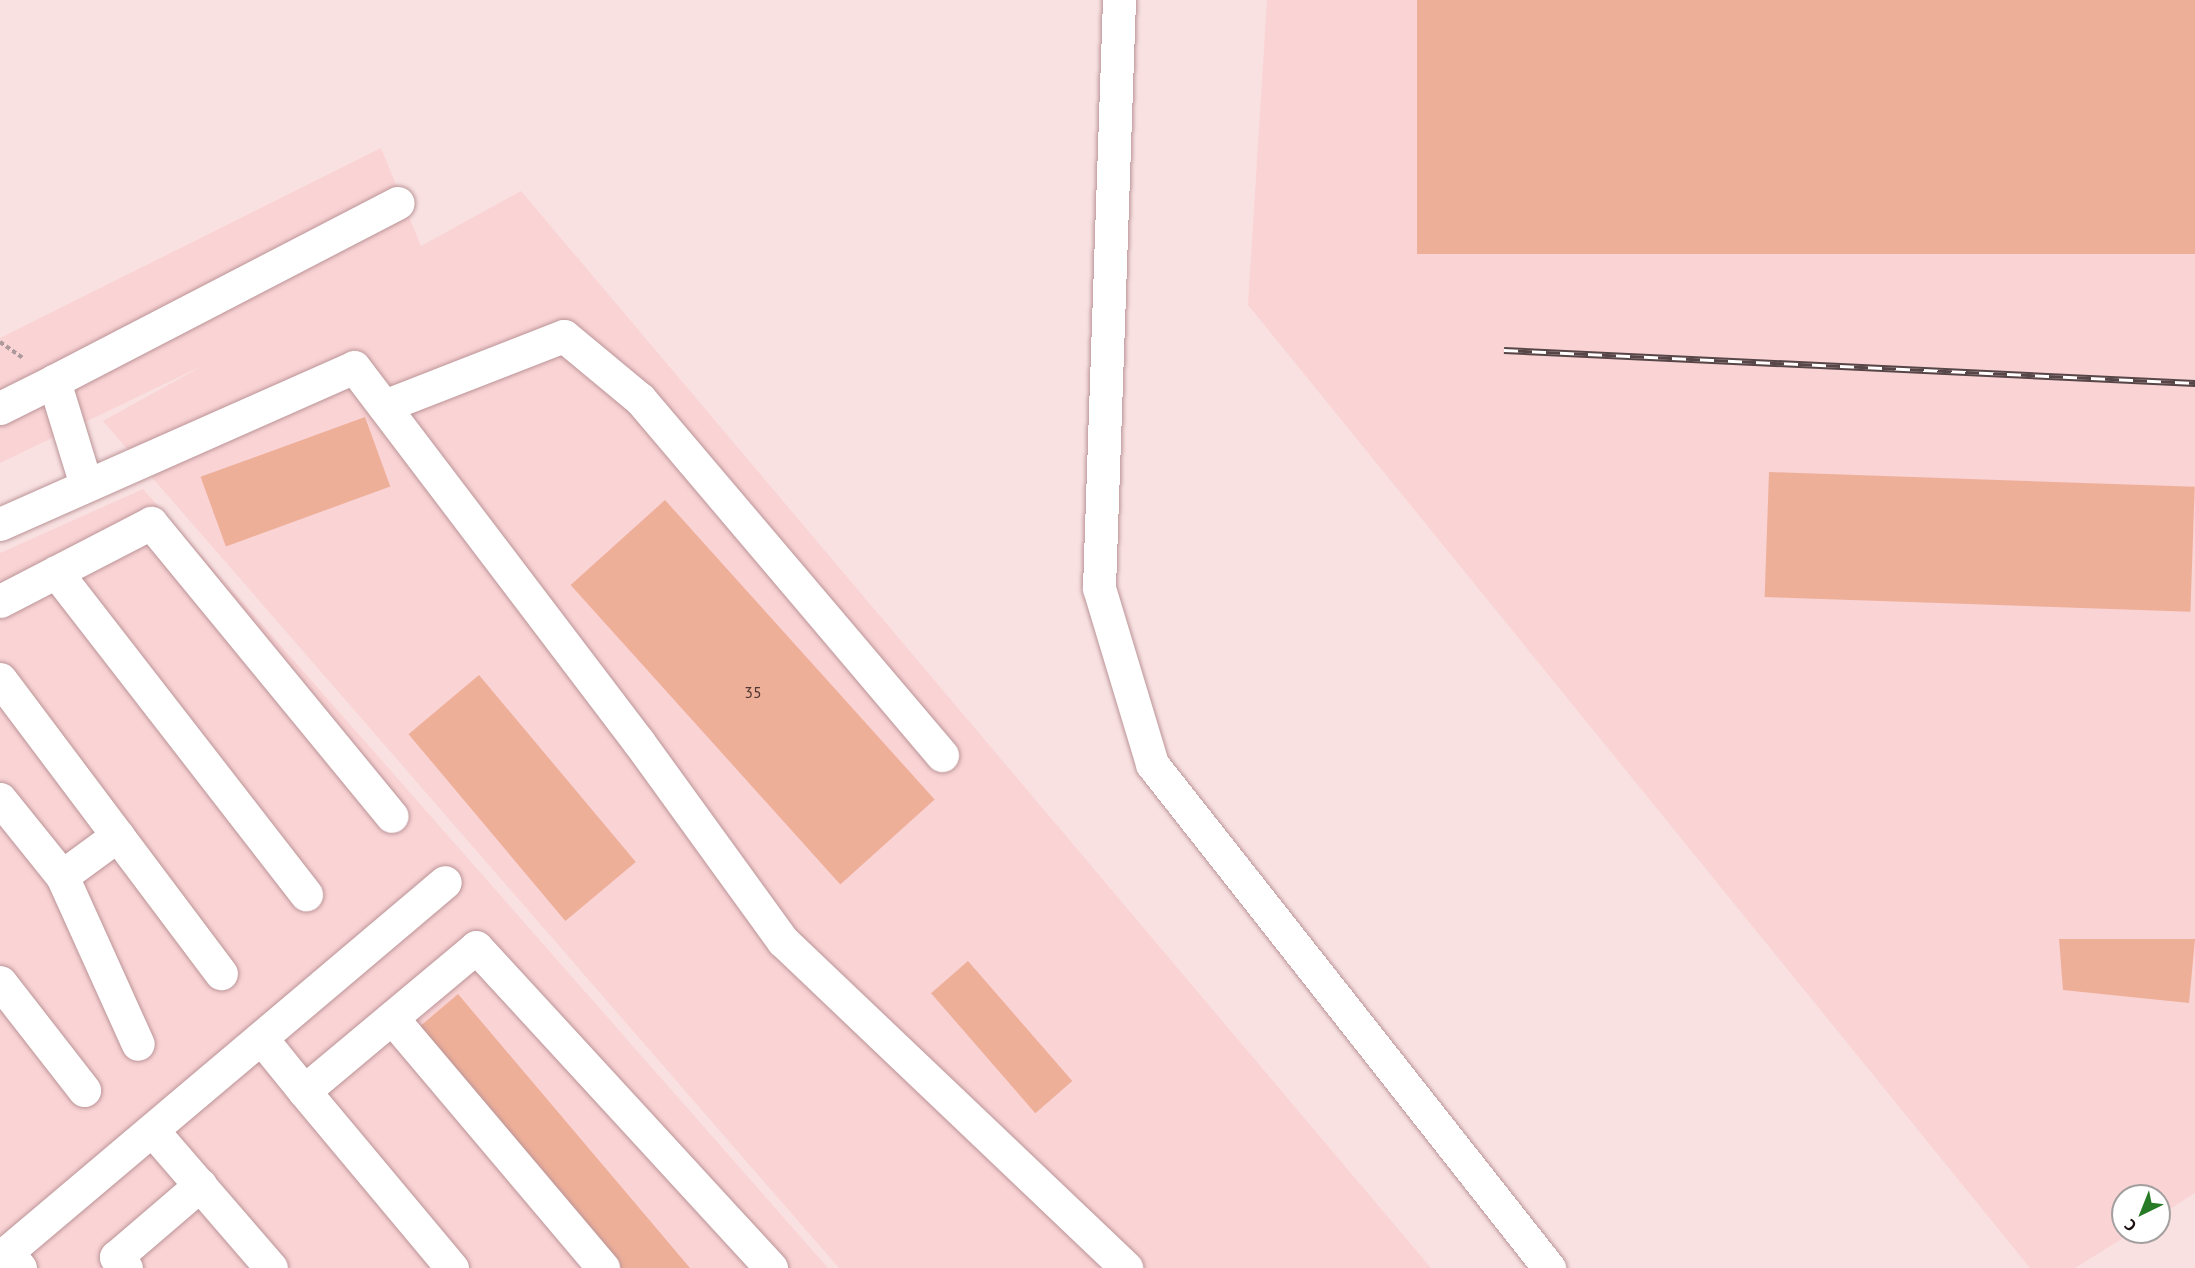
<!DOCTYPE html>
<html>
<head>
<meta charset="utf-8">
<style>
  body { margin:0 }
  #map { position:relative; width:2195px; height:1268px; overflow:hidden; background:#f9e1e2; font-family:"PT Sans",sans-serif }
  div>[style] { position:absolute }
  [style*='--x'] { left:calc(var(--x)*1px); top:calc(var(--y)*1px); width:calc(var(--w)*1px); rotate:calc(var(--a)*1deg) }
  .built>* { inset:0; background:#fad3d5 }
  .building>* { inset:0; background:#eeaf99; transform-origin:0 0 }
  .path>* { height:4px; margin-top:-2px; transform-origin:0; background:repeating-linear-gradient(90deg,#ad999a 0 4.5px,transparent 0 7.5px) }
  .roads { filter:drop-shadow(0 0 2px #ba9497) drop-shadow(0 0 2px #ba9497) }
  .minor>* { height:33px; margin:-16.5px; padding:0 16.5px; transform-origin:16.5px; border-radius:16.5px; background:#fff }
  .rail>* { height:7px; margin-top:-3.5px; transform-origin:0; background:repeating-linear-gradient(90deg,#fff 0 14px,#564647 0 28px); box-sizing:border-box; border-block:2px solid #564647 }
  span { translate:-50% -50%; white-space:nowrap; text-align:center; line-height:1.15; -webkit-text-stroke:6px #fff; paint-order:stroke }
  .number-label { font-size:16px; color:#503732 }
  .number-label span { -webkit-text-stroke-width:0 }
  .north { position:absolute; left:2111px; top:1184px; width:60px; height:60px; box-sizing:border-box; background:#fff; border:2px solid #a49f9f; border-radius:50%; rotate:223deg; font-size:16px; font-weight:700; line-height:24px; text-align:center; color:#1c0f10 }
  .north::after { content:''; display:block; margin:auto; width:21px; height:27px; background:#277b27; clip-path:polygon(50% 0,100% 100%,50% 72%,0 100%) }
</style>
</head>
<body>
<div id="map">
  <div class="built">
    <div style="clip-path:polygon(1267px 0,2195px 0,2195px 1193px,2159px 1216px,2159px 1196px,2123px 1196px,2123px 1232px,2133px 1232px,2075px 1268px,2030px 1268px,1248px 305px)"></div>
    <div style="clip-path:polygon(381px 148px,421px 246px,521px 191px,1431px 1268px,839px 1268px,103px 421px,204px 365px,0 463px,0 338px)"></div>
    <div style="clip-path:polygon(143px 489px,828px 1268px,0 1268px,0 553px)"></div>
  </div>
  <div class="building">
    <div style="left:1417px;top:0;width:778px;height:254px"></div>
    <div style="left:365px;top:417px;width:74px;height:175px;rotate:70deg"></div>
    <div style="left:1769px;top:472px;width:426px;height:125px;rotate:2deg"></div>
    <div style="left:665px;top:500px;width:403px;height:127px;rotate:48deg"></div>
    <div style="left:479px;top:675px;width:244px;height:92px;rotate:50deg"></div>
    <div style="clip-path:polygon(2059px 939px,2195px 939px,2189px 1003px,2063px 990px)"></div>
    <div style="left:968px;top:961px;width:159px;height:49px;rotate:49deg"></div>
    <div style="clip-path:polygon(458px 994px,690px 1268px,611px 1268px,412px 1033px)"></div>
  </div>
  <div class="path">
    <div style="--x:0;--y:342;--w:29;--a:35"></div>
  </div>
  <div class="roads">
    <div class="minor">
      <div style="--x:1119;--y:0;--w:588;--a:91.95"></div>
      <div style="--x:1099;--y:588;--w:184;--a:73.2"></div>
      <div style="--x:1152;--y:764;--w:642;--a:51.77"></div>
      <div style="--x:384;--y:406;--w:193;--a:-21.3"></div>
      <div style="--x:564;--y:336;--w:99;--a:39.7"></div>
      <div style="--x:640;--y:399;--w:467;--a:49.7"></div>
      <div style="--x:0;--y:408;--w:60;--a:-26.6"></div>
      <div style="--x:86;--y:485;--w:109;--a:-107.1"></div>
      <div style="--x:54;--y:381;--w:387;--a:-27.4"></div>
      <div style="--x:0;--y:524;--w:387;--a:-23.9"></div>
      <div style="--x:354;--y:367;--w:470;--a:52.8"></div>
      <div style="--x:638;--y:741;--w:247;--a:54.1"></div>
      <div style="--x:783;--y:941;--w:474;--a:43.6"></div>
      <div style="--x:56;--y:572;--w:408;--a:52.2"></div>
      <div style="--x:0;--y:601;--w:170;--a:-27.3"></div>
      <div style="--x:151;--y:523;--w:379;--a:50.6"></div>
      <div style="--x:0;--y:679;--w:368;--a:53.1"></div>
      <div style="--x:0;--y:799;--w:99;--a:51.2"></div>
      <div style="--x:62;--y:876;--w:184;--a:65.7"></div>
      <div style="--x:62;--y:876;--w:69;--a:-36.2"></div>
      <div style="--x:0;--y:982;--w:137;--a:52.1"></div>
      <div style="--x:392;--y:1018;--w:327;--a:49.8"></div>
      <div style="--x:261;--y:1038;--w:68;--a:50.9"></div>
      <div style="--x:152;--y:1130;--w:182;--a:49.2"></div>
      <div style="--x:20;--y:1268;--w:21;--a:-129"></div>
      <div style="--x:7;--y:1252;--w:573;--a:-40.19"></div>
      <div style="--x:126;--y:1268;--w:15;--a:-132"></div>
      <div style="--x:116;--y:1257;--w:111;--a:-40.6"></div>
      <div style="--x:452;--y:1268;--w:231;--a:-129.9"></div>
      <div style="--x:304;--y:1091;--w:224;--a:-39.9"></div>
      <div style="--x:476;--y:947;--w:436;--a:47.4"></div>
    </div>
  </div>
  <div class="rail">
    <div style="--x:1504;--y:350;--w:692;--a:2.73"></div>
  </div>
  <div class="number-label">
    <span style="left:753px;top:692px">35</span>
  </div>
  <div class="north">С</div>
</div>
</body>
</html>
